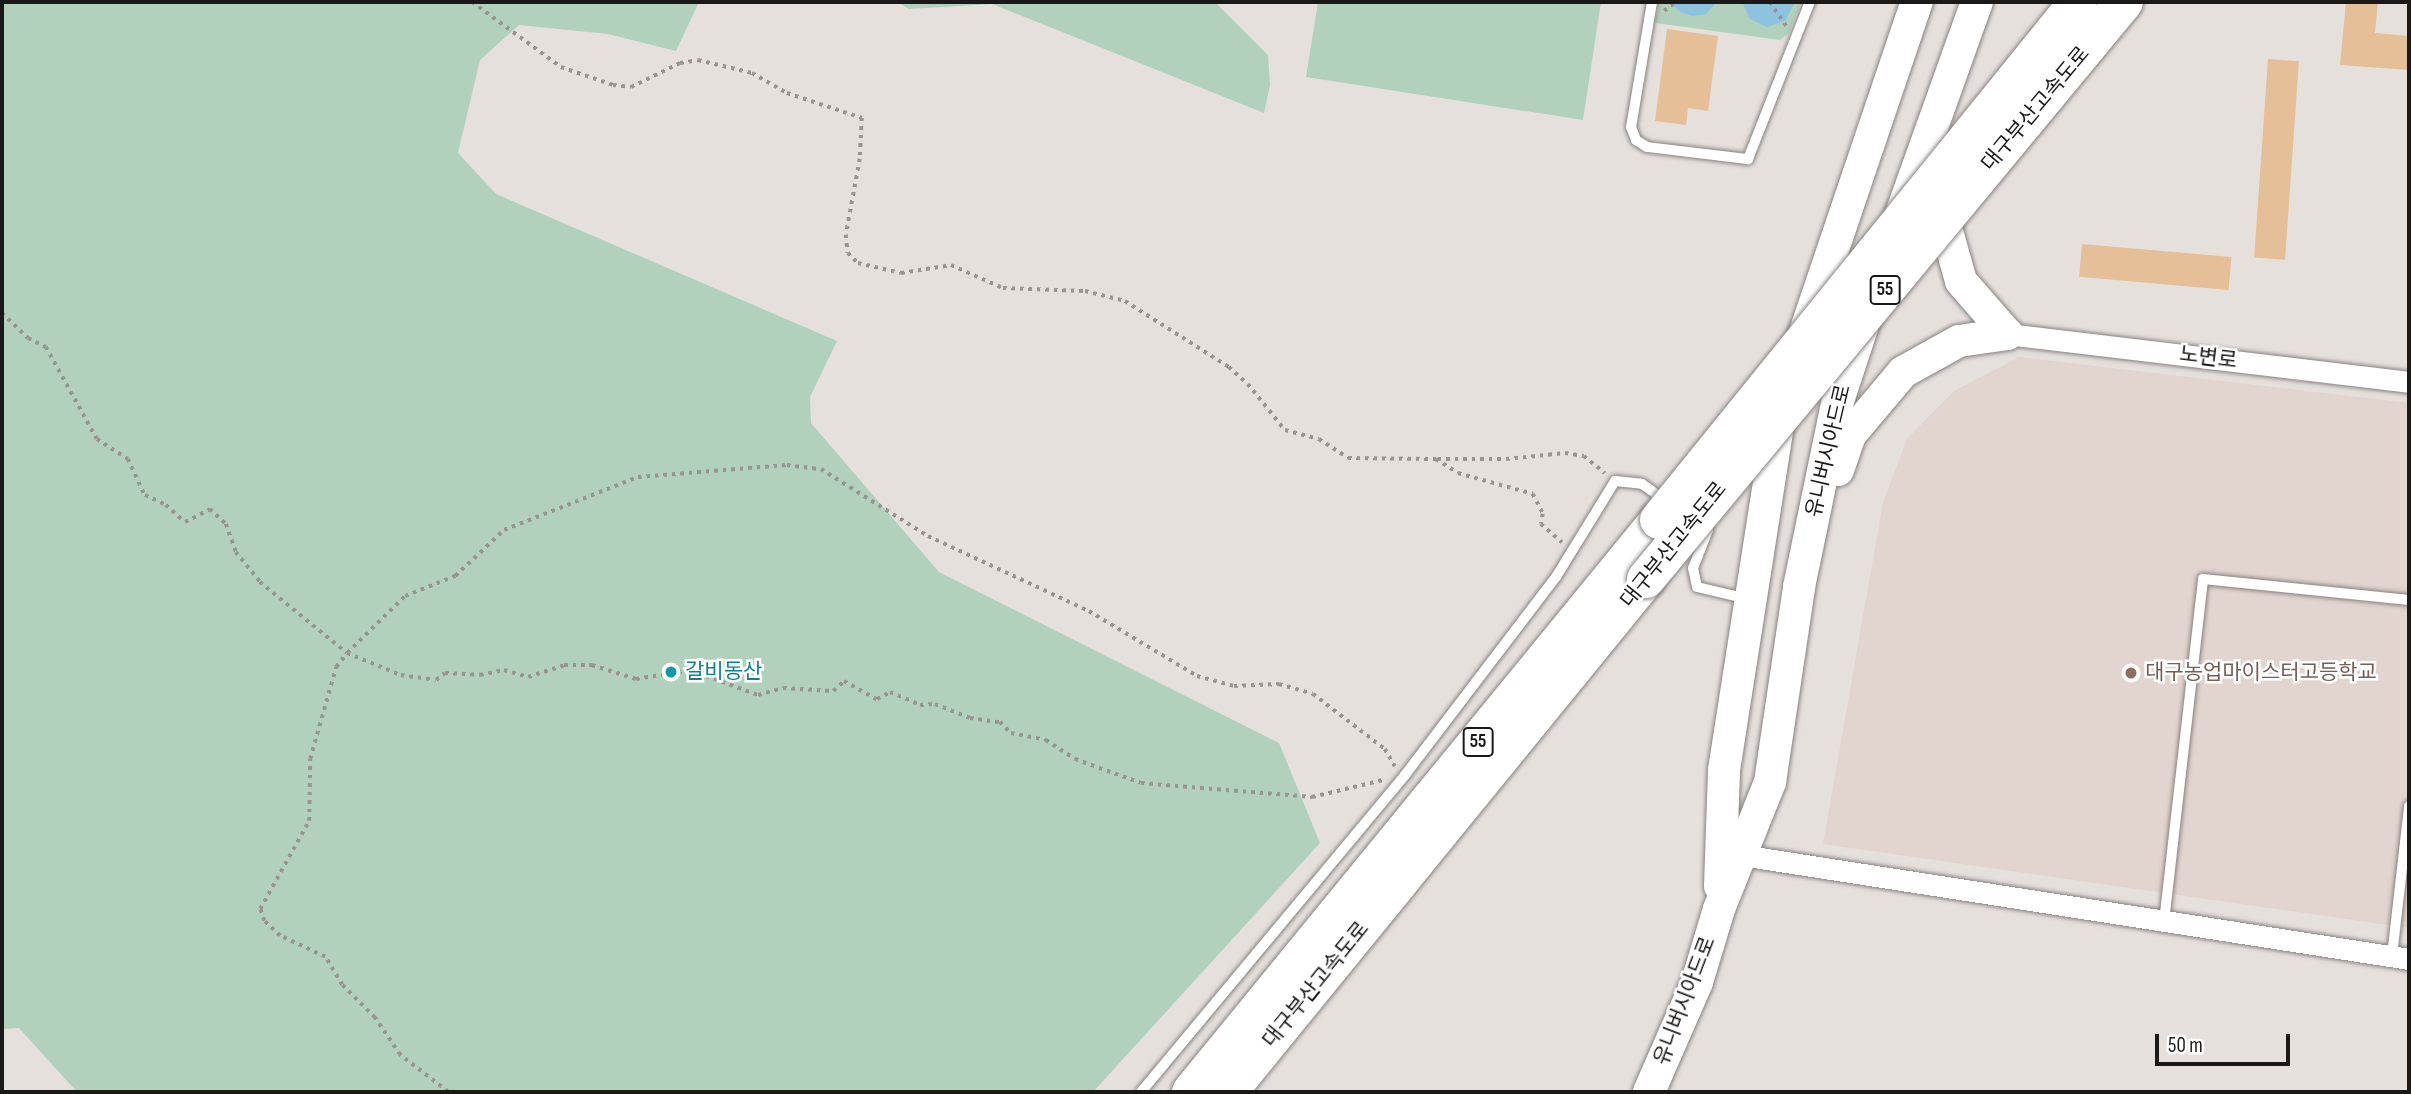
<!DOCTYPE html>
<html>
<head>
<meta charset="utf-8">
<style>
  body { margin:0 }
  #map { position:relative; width:2411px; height:1094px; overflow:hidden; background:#e6e0dd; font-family:"Sofia Sans Condensed","Noto Sans KR",sans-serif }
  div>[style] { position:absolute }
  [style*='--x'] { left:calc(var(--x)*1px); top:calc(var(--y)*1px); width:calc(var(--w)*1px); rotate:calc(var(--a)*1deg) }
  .built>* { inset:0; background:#e2d4ce }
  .green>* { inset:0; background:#b1d1bd }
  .water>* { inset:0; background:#8ec3df }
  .building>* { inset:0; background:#e4bf97; transform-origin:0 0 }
  .path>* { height:3.5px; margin-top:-1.75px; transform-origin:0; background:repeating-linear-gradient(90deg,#989491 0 3.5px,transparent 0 8.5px) }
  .roads { filter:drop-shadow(0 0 2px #888280) drop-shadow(0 0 2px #888280) }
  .lane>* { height:10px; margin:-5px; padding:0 5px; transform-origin:5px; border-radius:5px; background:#fff }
  .street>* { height:21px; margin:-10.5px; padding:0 10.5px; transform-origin:10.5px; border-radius:10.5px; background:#fff }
  .secondary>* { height:32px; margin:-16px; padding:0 16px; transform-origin:16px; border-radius:16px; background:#fff }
  .highway>* { height:38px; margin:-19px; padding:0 19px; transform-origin:19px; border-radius:19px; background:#fff }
  .bridges { filter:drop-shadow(0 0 2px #888280) drop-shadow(0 0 2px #888280) }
  .highway-bridge>* { height:38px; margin:-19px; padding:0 19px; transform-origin:19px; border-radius:19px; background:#fff }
  .dots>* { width:19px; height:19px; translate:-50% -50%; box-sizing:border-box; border:4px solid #fff; border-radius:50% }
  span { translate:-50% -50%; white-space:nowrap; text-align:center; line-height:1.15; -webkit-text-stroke:5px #fff; paint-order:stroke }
  .shield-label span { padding:2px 5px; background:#fff; border:2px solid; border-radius:5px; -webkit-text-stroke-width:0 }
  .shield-label { font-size:19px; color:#1b1918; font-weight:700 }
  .street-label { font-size:21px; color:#1b1918 }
  .culture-label { font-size:21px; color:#0d838f }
  .left { translate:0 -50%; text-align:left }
  .education-label { font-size:21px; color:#785e54 }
  .frame { position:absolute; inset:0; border:4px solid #1b1918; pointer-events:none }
  .scale { position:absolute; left:2155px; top:1034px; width:135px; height:32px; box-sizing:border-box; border:4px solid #1b1918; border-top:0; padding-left:9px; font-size:21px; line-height:24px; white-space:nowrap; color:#1b1918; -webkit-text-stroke:5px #fff; paint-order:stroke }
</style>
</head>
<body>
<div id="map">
  <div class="built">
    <div style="clip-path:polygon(2019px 357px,2409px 403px,2409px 928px,1823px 844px,1883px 502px,1907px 439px,1954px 391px)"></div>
  </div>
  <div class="green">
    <div style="clip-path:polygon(2px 2px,699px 2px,676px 51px,608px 34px,519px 25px,480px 60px,458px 153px,496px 194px,837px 341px,810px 397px,811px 423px,939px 572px,1279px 743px,1320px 843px,1093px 1092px,77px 1092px,19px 1028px,2px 1029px)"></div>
    <div style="clip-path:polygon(898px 2px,1215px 2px,1268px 55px,1270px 85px,1264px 113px,992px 4px,909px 9px)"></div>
    <div style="clip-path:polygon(1318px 2px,1601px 2px,1583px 120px,1306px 77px)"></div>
    <div style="clip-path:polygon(1659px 2px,1801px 2px,1789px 33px,1780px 40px,1655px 23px)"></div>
  </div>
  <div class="water">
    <div style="clip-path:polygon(1671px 2px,1717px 2px,1706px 14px,1693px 16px,1680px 12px)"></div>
    <div style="clip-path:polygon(1742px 2px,1794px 2px,1794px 4px,1785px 21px,1767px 27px,1750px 19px)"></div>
  </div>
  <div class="building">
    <div style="clip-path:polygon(2346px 2px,2378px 2px,2375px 33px,2409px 36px,2409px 70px,2340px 65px)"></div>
    <div style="clip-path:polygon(1667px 29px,1718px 36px,1708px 111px,1688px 108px,1686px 125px,1655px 121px)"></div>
    <div style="left:2268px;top:59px;width:31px;height:199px;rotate:4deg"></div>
    <div style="left:2082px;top:244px;width:150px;height:33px;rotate:5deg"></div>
  </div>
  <div class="path">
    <div style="--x:472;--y:2;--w:110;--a:36.1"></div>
    <div style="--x:561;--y:67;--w:55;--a:19.1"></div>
    <div style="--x:613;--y:85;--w:18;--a:6"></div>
    <div style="--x:631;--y:87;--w:55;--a:-26.1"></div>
    <div style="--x:680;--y:63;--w:18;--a:-9"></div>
    <div style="--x:698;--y:60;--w:56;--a:13.5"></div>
    <div style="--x:752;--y:73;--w:40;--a:29.7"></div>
    <div style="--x:787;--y:93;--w:79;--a:18.4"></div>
    <div style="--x:862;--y:118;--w:41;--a:92.8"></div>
    <div style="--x:860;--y:159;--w:77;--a:100.4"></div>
    <div style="--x:846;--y:235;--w:18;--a:84"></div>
    <div style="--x:848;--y:253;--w:14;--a:45"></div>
    <div style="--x:858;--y:263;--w:44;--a:13.1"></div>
    <div style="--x:901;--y:273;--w:51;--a:-9.1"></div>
    <div style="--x:951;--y:265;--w:57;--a:23.9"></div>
    <div style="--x:1003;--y:288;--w:82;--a:2.1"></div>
    <div style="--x:1085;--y:291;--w:41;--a:14"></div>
    <div style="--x:1125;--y:301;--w:123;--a:32.4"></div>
    <div style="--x:1229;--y:367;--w:25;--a:42"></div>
    <div style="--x:1248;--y:384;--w:59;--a:51.2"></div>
    <div style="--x:1285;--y:430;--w:35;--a:15"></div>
    <div style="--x:1319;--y:439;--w:35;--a:33"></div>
    <div style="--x:1348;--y:458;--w:88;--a:0.7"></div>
    <div style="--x:1436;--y:459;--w:26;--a:32"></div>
    <div style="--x:1458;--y:473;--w:78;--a:15.6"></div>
    <div style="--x:1533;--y:494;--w:22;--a:63"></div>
    <div style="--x:1543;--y:514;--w:10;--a:101"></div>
    <div style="--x:1541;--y:524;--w:28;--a:41"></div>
    <div style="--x:1770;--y:2;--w:29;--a:56"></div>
    <div style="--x:1664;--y:11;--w:15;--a:-37"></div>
    <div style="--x:2;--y:313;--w:36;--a:44"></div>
    <div style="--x:28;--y:338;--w:20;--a:27"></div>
    <div style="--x:46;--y:347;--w:105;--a:61"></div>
    <div style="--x:97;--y:439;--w:37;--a:33"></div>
    <div style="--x:128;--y:459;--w:40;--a:65"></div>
    <div style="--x:145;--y:495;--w:23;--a:25"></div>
    <div style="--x:166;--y:505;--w:25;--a:42"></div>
    <div style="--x:185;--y:522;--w:28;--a:-27"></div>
    <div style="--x:210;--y:509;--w:22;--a:43"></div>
    <div style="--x:226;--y:524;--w:30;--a:70"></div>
    <div style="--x:236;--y:552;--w:38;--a:51"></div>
    <div style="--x:260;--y:582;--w:112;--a:39.2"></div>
    <div style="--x:347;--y:653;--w:58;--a:22.2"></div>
    <div style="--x:401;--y:675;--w:35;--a:8"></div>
    <div style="--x:436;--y:680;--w:11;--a:-38"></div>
    <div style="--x:445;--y:673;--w:35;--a:3"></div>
    <div style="--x:480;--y:675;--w:25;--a:-12"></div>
    <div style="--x:504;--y:670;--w:25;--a:16"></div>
    <div style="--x:528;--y:677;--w:38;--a:-18"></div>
    <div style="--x:564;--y:665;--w:28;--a:0"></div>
    <div style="--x:592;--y:665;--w:46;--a:17.7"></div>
    <div style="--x:636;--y:679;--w:55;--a:-9.5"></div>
    <div style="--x:690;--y:670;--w:72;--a:20.2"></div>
    <div style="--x:758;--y:695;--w:26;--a:-16"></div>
    <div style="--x:783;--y:688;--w:50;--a:3.4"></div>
    <div style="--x:833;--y:691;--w:15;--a:-42"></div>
    <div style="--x:844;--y:681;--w:38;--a:29"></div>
    <div style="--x:877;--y:699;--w:15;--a:-28"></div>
    <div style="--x:890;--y:692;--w:33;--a:23"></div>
    <div style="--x:920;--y:705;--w:15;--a:-4"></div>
    <div style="--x:935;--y:704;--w:38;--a:22"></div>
    <div style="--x:970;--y:718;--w:30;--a:8"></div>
    <div style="--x:1000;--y:722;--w:16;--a:45"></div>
    <div style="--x:1011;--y:733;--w:36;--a:11"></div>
    <div style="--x:1046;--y:740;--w:35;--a:33"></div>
    <div style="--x:1075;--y:759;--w:70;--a:20"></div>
    <div style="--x:1141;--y:783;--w:172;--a:4.7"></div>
    <div style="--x:1312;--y:797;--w:73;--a:-13.5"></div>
    <div style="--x:1438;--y:459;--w:68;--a:0"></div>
    <div style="--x:1506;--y:459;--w:59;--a:-5.8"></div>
    <div style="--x:1565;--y:453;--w:19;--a:9"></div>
    <div style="--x:1584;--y:456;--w:27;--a:39"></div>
    <div style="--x:448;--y:1092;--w:61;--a:-142.4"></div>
    <div style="--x:400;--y:1055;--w:45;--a:-124"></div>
    <div style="--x:375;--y:1018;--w:47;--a:-135"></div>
    <div style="--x:342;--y:985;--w:33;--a:-121"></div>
    <div style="--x:325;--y:957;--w:50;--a:-155"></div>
    <div style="--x:280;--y:936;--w:22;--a:-137"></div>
    <div style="--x:264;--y:921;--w:13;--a:-108"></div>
    <div style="--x:260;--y:909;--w:101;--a:-60.9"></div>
    <div style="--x:309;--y:821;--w:62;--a:-89.1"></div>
    <div style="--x:310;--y:759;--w:96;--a:-74.2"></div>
    <div style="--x:336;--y:667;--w:18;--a:-52"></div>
    <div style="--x:347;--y:653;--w:81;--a:-44.5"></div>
    <div style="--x:405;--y:596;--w:54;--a:-21.8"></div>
    <div style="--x:455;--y:576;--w:67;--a:-43.2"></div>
    <div style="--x:504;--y:530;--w:144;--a:-21.6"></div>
    <div style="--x:638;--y:477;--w:149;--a:-4.6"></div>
    <div style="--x:787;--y:465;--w:34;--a:7"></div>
    <div style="--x:821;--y:469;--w:126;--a:32.1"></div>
    <div style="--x:928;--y:536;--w:178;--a:25"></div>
    <div style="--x:1089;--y:611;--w:126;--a:31"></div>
    <div style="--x:1197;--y:676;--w:38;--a:15"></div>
    <div style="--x:1234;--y:686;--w:45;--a:-2.5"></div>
    <div style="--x:1279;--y:684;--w:35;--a:16"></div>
    <div style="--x:1313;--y:694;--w:91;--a:37.4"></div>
    <div style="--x:1385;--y:749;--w:20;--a:60"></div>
  </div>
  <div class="roads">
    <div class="lane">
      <div style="--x:1652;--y:2;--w:127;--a:99.5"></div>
      <div style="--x:1631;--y:127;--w:14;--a:69"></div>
      <div style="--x:1636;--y:140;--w:13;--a:32"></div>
      <div style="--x:1647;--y:147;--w:102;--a:6.8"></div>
      <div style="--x:1748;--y:159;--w:169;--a:-68.5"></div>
      <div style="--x:1704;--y:527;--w:5;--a:37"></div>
      <div style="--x:1708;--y:530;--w:41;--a:111.5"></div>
      <div style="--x:1693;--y:568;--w:19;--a:78"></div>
      <div style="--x:1697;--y:587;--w:52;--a:13.2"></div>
      <div style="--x:2164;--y:922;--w:345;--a:-83.5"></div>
      <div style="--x:2203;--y:579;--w:207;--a:5.8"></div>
      <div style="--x:2392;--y:956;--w:151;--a:-83.5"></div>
      <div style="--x:1141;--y:1092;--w:413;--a:-50.2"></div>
      <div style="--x:1405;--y:775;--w:249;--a:-52.7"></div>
      <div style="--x:1556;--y:577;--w:113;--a:-58.4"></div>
      <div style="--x:1615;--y:481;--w:27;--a:6"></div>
      <div style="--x:1642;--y:484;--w:28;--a:35"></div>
    </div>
    <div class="street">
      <div style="--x:2007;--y:334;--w:405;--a:6.8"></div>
      <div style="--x:1741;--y:855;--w:676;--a:8.85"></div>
    </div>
    <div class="secondary">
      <div style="--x:1901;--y:214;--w:225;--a:-70.3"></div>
      <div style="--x:1804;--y:335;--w:352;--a:-71.3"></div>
      <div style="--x:1838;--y:470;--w:37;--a:-71"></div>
      <div style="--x:1850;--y:435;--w:82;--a:-49.9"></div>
      <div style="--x:1903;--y:372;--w:64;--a:-29"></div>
      <div style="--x:1959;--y:341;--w:49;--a:-8.3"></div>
      <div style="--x:2007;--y:334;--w:70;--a:-131"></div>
      <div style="--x:1961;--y:281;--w:66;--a:-105.7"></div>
      <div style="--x:1943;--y:217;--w:18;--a:-90"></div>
      <div style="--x:1720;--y:886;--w:116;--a:-88"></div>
      <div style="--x:1724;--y:770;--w:360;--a:-81.1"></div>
      <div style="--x:1649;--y:1092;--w:120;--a:-66.4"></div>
      <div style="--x:1697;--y:982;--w:76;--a:-73.2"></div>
      <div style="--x:1719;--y:909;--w:137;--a:-68.1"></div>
      <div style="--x:1770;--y:782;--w:197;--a:-81.5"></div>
      <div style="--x:1799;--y:587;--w:187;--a:-78.3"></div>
      <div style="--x:1837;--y:404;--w:86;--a:-71.8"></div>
    </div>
    <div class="highway">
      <div style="--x:1191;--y:1092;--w:739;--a:-50.71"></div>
      <div style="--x:1228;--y:1092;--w:662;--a:-50.83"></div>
    </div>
  </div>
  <div class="bridges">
    <div class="highway-bridge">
      <div style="--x:1659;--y:520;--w:666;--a:-51.03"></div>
      <div style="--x:1646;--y:579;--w:749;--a:-50.36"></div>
    </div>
  </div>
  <div class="dots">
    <div style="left:671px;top:672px;background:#0f9aa8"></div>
    <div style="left:2131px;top:673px;background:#8d6e63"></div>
  </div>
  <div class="shield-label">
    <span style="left:1885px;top:290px">55</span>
    <span style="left:1478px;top:742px">55</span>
  </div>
  <div class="street-label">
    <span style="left:2036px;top:109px;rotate:-50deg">대구부산고속도로</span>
    <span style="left:2208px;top:358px;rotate:7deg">노변로</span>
    <span style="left:1829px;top:451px;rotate:-77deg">유니버시아드로</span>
    <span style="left:1674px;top:545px;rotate:-51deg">대구부산고속도로</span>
    <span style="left:1316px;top:985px;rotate:-51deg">대구부산고속도로</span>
    <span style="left:1685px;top:1001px;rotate:-69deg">유니버시아드로</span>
  </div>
  <div class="culture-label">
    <span class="left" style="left:685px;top:672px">갈비동산</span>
  </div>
  <div class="education-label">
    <span class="left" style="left:2145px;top:673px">대구농업마이스터고등학교</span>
  </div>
  <div class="frame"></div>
  <div class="scale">50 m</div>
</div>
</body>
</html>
